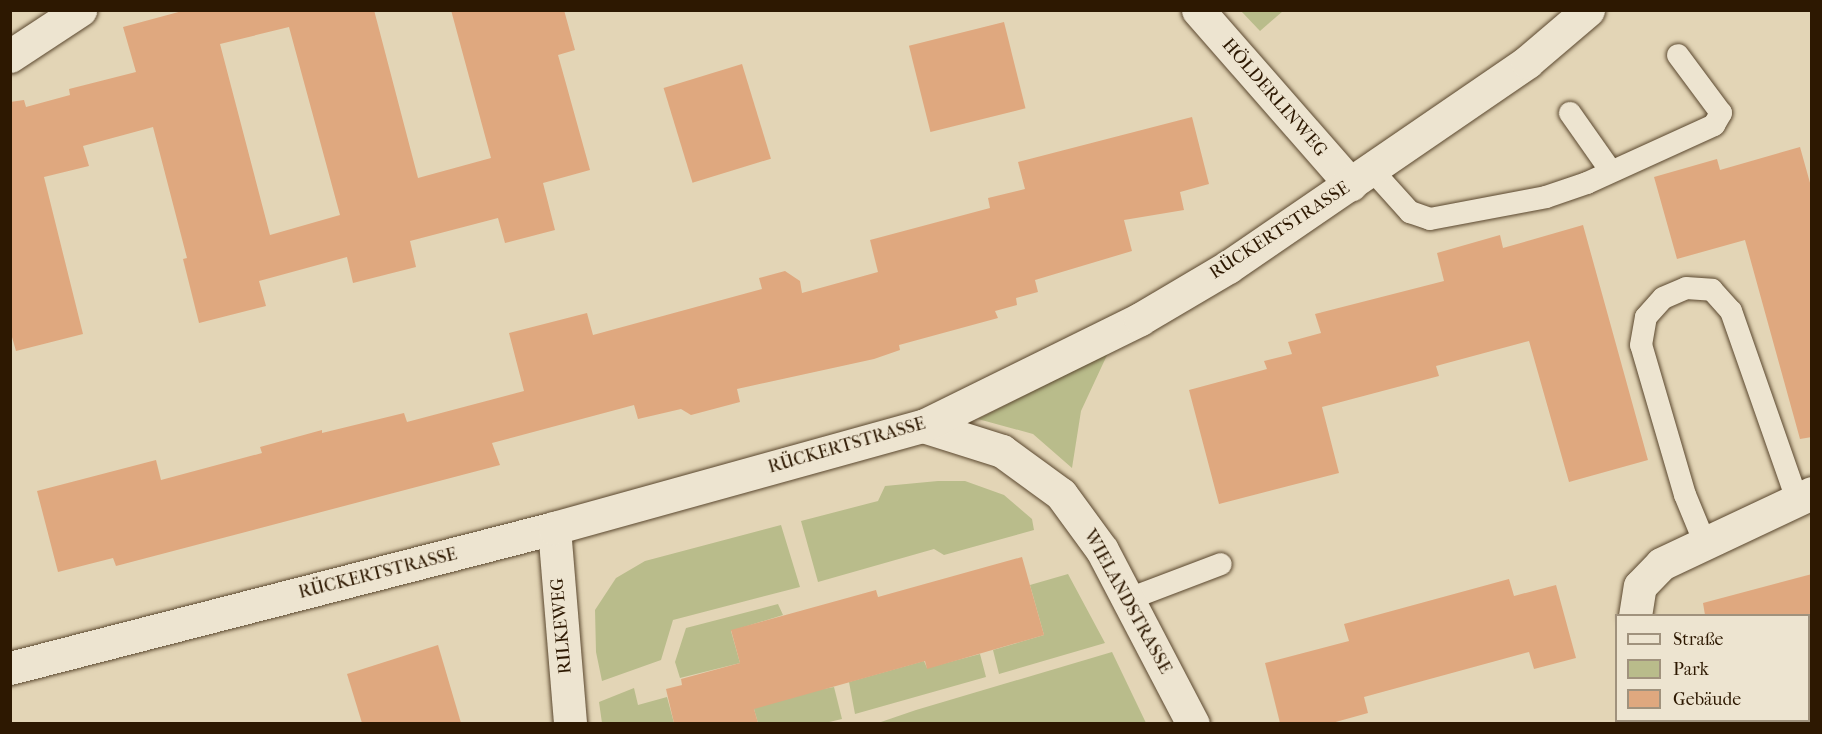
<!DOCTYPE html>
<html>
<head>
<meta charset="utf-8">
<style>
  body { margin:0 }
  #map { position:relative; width:1822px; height:734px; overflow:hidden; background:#e3d5b6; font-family:"IM FELL French Canon",serif }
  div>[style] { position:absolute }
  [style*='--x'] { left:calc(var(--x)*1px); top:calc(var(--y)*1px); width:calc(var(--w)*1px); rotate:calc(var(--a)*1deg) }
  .green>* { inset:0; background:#b9bc8b }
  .building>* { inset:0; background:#dfa87f; transform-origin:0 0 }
  .roads { filter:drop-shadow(0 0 2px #5a472e) drop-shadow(0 0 2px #5a472e) }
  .lane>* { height:22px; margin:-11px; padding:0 11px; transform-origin:11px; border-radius:11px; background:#ede4d0 }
  .street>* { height:33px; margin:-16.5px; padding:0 16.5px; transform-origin:16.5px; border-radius:16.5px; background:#ede4d0 }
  span { translate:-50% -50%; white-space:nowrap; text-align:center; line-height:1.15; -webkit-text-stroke:6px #ede4d0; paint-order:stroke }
  .street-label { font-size:18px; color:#2d1801 }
  .frame { position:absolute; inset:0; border:12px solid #2d1801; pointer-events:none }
  .legend { position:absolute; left:1615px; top:614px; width:195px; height:108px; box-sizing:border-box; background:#ede4d0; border:2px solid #a0927d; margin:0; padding:8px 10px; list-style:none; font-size:18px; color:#2d1801 }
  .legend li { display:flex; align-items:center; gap:12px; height:30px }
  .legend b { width:30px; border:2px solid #a0927d }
</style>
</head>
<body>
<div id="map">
  <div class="green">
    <div style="clip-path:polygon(1241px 11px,1283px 11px,1260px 31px)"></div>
    <div style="clip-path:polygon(1108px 353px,1081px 411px,1072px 468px,1033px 434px,978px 419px)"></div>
    <div style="clip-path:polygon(938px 481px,965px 481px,1004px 495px,1032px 519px,1034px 530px,944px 555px,934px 549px,818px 582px,801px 521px,878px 501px,885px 486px)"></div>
    <div style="clip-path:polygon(781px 525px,800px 587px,673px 620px,661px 660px,602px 681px,596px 652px,595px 610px,616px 578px,645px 561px)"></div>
    <div style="clip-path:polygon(1068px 574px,1105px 643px,999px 674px,993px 650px,1044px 635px,1030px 585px)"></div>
    <div style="clip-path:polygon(778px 604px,783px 615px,731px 631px,740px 663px,680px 678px,675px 662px,686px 628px)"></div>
    <div style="clip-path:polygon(1112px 652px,1146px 723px,878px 723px,916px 710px)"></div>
    <div style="clip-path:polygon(980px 654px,986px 677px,855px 714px,849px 682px,924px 661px,927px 668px)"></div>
    <div style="clip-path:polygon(834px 687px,842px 719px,825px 723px,758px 723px,752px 702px)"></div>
    <div style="clip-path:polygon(634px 688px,638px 705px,667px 697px,674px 723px,602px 723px,599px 702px)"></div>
  </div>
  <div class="building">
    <div style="clip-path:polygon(evenodd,186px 10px,374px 10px,418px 178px,491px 158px,451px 10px,564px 10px,575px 50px,558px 55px,590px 170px,543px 183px,555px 230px,505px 243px,498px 218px,410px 241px,416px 267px,353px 283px,347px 257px,259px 281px,266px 306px,199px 323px,183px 259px,187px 258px,153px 127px,83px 146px,89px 166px,44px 177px,83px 334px,16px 351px,10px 330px,10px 102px,24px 100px,26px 107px,70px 95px,69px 89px,136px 72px,123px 27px,186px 10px,289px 27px,340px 215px,270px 235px,220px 44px,289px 27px)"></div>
    <div style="left:1004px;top:22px;width:89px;height:98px;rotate:76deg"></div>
    <div style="left:742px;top:64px;width:99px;height:82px;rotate:73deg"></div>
    <div style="clip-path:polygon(1192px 117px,1209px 184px,1180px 192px,1184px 210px,1124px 220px,1132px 251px,1035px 280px,1038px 292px,1016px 298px,1017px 305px,995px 311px,998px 318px,899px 345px,900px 350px,874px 359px,737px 389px,740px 402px,691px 415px,681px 409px,638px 419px,634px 405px,492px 443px,500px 465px,116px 566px,113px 558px,58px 572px,37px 491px,156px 460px,161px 480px,262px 453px,260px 447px,322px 430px,322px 433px,404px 413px,407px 422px,524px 391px,509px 333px,587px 313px,593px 335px,762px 289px,759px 278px,785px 271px,800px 281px,802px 293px,878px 272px,870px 240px,990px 208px,988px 198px,1025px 189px,1018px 162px)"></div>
    <div style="clip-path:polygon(1800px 147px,1812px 190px,1812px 437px,1800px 439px,1745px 240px,1677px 259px,1654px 177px,1717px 159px,1720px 170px)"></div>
    <div style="clip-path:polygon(1583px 225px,1648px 460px,1569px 482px,1529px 341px,1436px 366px,1439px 376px,1322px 407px,1339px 473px,1219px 504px,1189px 390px,1267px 369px,1264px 361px,1292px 354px,1288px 342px,1321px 333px,1315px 314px,1444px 281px,1437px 253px,1500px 235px,1503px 248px)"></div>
    <div style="clip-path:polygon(1022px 557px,1044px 635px,927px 669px,925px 661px,754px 709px,758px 723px,674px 723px,666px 689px,682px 685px,681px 679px,740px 663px,731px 630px,876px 590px,878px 597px)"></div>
    <div style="clip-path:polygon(1812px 574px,1812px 615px,1705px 615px,1703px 603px)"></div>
    <div style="clip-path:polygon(1509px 579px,1514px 596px,1556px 585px,1576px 658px,1534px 669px,1529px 652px,1364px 697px,1368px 713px,1332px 723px,1280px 723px,1265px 663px,1349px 641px,1344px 624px)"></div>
    <div style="clip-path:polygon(438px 645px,461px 723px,362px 723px,347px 674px)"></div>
  </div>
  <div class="roads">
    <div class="lane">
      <div style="--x:1570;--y:113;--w:70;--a:54.9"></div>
      <div style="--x:1372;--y:170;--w:57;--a:47.9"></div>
      <div style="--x:1410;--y:212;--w:21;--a:19"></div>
      <div style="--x:1430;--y:219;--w:118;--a:-10.7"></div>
      <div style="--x:1546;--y:197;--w:43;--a:-18.9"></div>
      <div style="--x:1587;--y:183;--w:140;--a:-24.5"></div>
      <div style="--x:1714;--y:125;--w:14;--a:-60"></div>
      <div style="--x:1721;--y:113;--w:72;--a:-126.6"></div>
      <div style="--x:1704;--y:541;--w:50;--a:-112.4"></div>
      <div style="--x:1685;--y:495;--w:156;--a:-106.3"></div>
      <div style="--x:1641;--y:345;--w:28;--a:-80"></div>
      <div style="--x:1646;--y:317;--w:25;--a:-48"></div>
      <div style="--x:1663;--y:298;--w:25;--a:-23"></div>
      <div style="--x:1686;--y:288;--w:26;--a:4"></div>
      <div style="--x:1712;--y:290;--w:28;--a:48"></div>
      <div style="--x:1731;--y:311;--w:199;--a:70.7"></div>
      <div style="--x:1129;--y:599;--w:98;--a:-20.8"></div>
    </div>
    <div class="street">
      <div style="--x:1198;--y:10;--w:232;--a:48.8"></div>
      <div style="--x:10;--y:56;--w:84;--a:-33.3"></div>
      <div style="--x:923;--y:426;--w:83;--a:17.6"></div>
      <div style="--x:1002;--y:451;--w:73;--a:36.1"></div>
      <div style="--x:1061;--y:494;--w:69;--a:53.8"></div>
      <div style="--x:1102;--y:550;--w:196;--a:62.4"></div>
      <div style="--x:554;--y:528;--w:197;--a:85.3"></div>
      <div style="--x:1635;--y:616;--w:30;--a:-81"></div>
      <div style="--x:1640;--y:586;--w:30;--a:-46"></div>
      <div style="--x:1661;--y:564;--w:167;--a:-25.2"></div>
      <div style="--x:10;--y:668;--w:562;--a:-14.43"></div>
      <div style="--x:554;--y:528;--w:383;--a:-15.5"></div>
      <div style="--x:923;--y:426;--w:242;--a:-26.2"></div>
      <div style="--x:1140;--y:319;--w:102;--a:-30.6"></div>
      <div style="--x:1228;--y:267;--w:363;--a:-34.4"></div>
      <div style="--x:1527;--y:62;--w:80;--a:-40.4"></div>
      <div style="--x:1657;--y:720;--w:4;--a:76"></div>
    </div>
  </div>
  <div class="street-label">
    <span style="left:1274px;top:98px;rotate:49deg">HÖLDERLINWEG</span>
    <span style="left:1280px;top:231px;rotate:-33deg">RÜCKERTSTRASSE</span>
    <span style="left:847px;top:446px;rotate:-16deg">RÜCKERTSTRASSE</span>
    <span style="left:378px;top:574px;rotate:-14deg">RÜCKERTSTRASSE</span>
    <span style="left:1127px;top:602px;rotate:61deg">WIELANDSTRASSE</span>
    <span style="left:562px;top:626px;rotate:-95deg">RILKEWEG</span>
  </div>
  <div class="frame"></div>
  <ul class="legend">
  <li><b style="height:8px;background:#ede4d0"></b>Straße</li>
  <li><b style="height:16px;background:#b9bc8b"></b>Park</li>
  <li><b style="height:16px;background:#dfa87f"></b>Gebäude</li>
  </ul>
</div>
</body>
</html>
